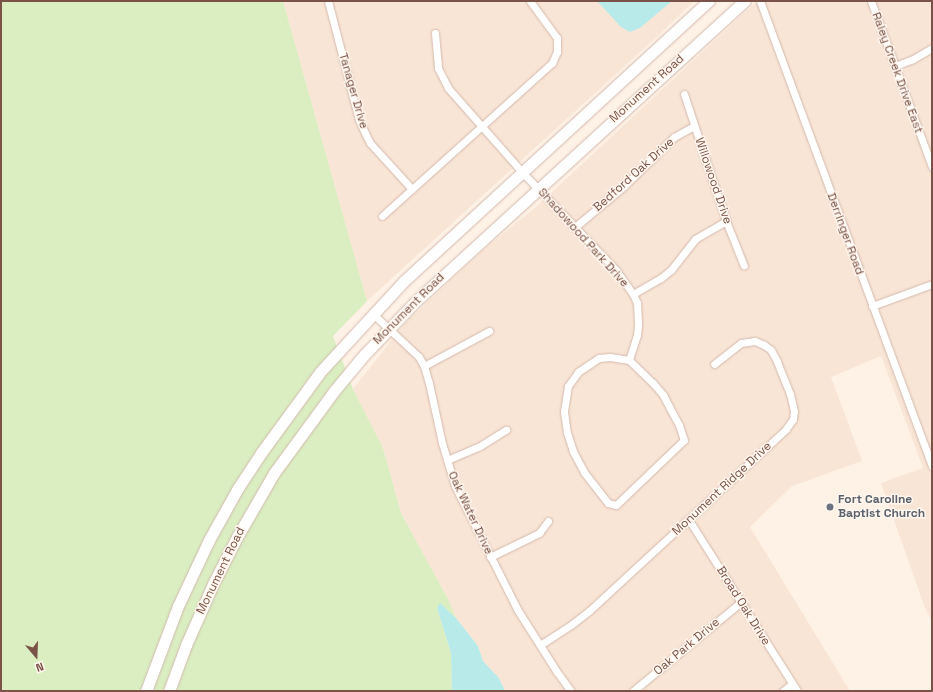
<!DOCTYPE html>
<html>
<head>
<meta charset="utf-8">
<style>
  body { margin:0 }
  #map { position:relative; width:933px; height:692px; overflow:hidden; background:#fef1e6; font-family:"Space Grotesk",sans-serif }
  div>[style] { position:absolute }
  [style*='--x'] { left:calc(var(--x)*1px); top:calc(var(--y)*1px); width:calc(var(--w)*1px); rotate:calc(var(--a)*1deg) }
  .residential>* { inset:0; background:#f9e5d6 }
  .green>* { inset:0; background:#daeec2 }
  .water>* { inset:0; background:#b8eaea }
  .roads { filter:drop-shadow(0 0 1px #d4b9ad) drop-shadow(0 0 1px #d4b9ad) }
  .minor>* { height:7px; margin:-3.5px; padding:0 3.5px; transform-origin:3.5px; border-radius:3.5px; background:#fff }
  .secondary>* { height:11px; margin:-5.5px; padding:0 5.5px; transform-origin:5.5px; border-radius:5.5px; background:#fff }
  .dots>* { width:11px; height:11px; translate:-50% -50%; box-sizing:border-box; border:2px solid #fff6ee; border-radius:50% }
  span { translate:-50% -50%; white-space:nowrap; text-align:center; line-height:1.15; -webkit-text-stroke:3px #fff6ee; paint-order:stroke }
  .street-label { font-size:12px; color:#7a5247 }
  .worship-label { font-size:12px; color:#5b616d; font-weight:700 }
  .left { translate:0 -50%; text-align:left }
  .frame { position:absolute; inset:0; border:2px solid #7a5247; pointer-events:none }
  .north { position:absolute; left:16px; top:636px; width:40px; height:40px; -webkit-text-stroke:3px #fff6ee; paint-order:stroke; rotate:161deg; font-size:11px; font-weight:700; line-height:16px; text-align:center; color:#7a5247 }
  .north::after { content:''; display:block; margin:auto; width:14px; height:18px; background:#7a5247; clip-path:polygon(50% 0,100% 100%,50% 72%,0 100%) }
</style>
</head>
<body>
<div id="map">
  <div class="residential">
    <div style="clip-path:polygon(283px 1px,694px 1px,660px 34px,367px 301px)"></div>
    <div style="clip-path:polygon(757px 1px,932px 1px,932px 621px,925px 608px,881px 483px,923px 468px,881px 356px,831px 377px,862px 461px,792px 486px,750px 527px,850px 691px,505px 691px,499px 678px,483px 661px,478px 646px,456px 618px,448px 599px,401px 513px,383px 448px,353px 389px,405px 323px,482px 251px,537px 206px)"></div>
  </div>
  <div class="green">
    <div style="clip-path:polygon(1px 1px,283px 1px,367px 301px,333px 336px,353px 389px,383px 448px,401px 513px,448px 599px,456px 618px,441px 604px,437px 608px,451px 653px,452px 691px,1px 691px)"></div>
  </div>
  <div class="water">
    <div style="clip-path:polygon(597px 1px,672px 1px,640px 28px,630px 32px,621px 27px)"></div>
    <div style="clip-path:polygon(440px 603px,456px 618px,478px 646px,483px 661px,499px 678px,505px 691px,452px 691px,451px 653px,437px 608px)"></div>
  </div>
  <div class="roads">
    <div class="minor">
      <div style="--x:328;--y:1;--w:123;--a:75.4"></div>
      <div style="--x:359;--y:120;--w:14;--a:65"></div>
      <div style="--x:365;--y:133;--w:11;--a:63"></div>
      <div style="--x:370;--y:143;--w:62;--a:47.6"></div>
      <div style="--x:760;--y:1;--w:496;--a:69.7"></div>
      <div style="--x:871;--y:1;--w:177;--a:69.8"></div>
      <div style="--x:435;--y:33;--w:35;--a:85"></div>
      <div style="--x:438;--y:68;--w:22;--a:63"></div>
      <div style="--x:448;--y:88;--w:112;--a:48.6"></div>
      <div style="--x:522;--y:172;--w:136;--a:46.2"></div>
      <div style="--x:616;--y:270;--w:29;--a:55"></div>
      <div style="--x:633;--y:294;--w:10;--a:66"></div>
      <div style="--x:637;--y:303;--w:22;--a:87"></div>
      <div style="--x:638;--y:325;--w:10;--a:96"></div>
      <div style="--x:637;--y:335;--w:26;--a:108"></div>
      <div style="--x:895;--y:66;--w:19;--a:-21"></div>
      <div style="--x:913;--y:59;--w:22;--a:-30"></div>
      <div style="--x:684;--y:94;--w:134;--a:71.7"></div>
      <div style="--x:726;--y:221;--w:48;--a:68.2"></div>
      <div style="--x:382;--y:216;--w:229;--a:-42"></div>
      <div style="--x:552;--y:63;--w:12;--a:-66"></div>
      <div style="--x:557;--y:52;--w:14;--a:-90"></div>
      <div style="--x:557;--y:38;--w:46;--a:-126.1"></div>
      <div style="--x:575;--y:227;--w:64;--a:-39.9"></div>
      <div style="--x:624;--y:186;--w:70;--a:-44.4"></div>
      <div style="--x:674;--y:137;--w:23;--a:-29"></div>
      <div style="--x:633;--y:294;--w:32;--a:-30"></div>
      <div style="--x:661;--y:278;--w:13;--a:-39"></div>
      <div style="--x:671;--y:270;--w:39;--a:-52"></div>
      <div style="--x:695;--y:239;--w:36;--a:-30"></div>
      <div style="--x:872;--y:306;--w:64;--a:-20.1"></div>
      <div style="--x:372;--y:313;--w:64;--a:43.1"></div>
      <div style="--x:419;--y:357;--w:10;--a:61"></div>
      <div style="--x:424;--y:366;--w:18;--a:74"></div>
      <div style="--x:429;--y:383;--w:61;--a:77.8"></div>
      <div style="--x:442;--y:443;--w:45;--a:73.2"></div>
      <div style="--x:455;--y:486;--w:138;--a:63.2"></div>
      <div style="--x:517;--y:609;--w:75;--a:57.6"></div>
      <div style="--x:557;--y:672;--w:24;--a:54"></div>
      <div style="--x:610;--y:357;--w:19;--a:9"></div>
      <div style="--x:629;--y:360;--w:33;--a:44"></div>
      <div style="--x:653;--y:383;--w:16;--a:50"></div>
      <div style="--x:663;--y:395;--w:34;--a:62"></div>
      <div style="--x:679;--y:425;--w:16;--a:72"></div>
      <div style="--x:684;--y:440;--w:94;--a:136.3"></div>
      <div style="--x:616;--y:505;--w:8;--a:-166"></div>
      <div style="--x:608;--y:503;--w:39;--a:-128"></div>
      <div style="--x:584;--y:472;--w:24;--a:-118"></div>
      <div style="--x:573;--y:451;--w:19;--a:-108"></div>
      <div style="--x:567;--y:433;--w:22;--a:-98"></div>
      <div style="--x:564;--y:411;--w:25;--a:-81"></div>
      <div style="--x:568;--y:386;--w:17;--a:-54"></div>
      <div style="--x:578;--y:372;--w:25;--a:-34"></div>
      <div style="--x:599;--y:358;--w:11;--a:-5"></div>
      <div style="--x:424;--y:366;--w:74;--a:-28.3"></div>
      <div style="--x:447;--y:460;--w:36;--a:-23"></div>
      <div style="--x:480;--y:446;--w:31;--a:-32"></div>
      <div style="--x:689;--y:520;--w:202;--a:57.7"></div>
      <div style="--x:490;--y:557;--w:55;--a:-26.1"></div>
      <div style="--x:539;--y:533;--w:15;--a:-53"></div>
      <div style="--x:540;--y:645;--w:37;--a:-33"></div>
      <div style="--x:571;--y:625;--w:23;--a:-38"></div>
      <div style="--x:589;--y:611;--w:268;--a:-42.7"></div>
      <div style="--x:786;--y:429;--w:12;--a:-55"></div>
      <div style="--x:793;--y:419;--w:8;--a:-83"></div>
      <div style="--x:794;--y:411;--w:17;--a:-103"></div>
      <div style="--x:790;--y:394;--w:35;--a:-112"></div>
      <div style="--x:777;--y:361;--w:13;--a:-119"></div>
      <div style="--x:771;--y:350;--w:9;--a:-144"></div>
      <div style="--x:764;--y:345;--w:10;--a:-156"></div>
      <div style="--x:755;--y:341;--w:14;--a:172"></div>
      <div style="--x:741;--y:343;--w:34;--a:142"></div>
      <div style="--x:633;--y:691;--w:140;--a:-39.5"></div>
      <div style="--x:783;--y:691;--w:11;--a:-38"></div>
    </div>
    <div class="secondary">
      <div style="--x:146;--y:691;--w:91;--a:-69.4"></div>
      <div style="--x:178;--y:606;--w:73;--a:-64.8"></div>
      <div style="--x:209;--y:540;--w:60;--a:-60.9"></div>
      <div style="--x:238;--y:488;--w:42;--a:-56.7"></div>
      <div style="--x:261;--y:453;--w:100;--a:-53.9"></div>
      <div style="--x:320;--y:372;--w:124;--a:-47.3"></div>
      <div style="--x:404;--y:281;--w:414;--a:-42.6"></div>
      <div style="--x:169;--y:691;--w:49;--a:-69.7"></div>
      <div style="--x:186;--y:645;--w:67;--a:-66.1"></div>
      <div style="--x:213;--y:584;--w:53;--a:-62.9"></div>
      <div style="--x:237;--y:537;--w:74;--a:-60"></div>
      <div style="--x:274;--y:473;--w:102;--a:-53.8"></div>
      <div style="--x:334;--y:391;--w:47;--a:-50.2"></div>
      <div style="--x:364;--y:355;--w:75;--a:-46.1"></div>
      <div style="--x:416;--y:301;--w:445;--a:-42.4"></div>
    </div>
  </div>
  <div class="dots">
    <div style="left:830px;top:507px;background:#6b7280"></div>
  </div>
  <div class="street-label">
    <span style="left:897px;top:73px;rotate:70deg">Raley Creek Drive East</span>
    <span style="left:647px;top:89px;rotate:-42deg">Monument Road</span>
    <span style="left:353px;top:91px;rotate:74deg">Tanager Drive</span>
    <span style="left:634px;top:175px;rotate:-42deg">Bedford Oak Drive</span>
    <span style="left:713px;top:181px;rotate:71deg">Willowood Drive</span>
    <span style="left:845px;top:234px;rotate:70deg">Derringer Road</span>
    <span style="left:583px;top:238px;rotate:48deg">Shadowood Park Drive</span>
    <span style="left:409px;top:309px;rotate:-45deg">Monument Road</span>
    <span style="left:722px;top:489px;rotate:-43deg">Monument Ridge Drive</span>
    <span style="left:470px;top:513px;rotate:65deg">Oak Water Drive</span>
    <span style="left:221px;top:571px;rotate:-64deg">Monument Road</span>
    <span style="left:743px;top:606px;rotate:58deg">Broad Oak Drive</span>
    <span style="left:687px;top:647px;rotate:-40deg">Oak Park Drive</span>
  </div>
  <div class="worship-label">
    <span class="left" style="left:838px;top:507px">Fort Caroline<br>Baptist Church</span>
  </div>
  <div class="frame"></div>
  <div class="north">N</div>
</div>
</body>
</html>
